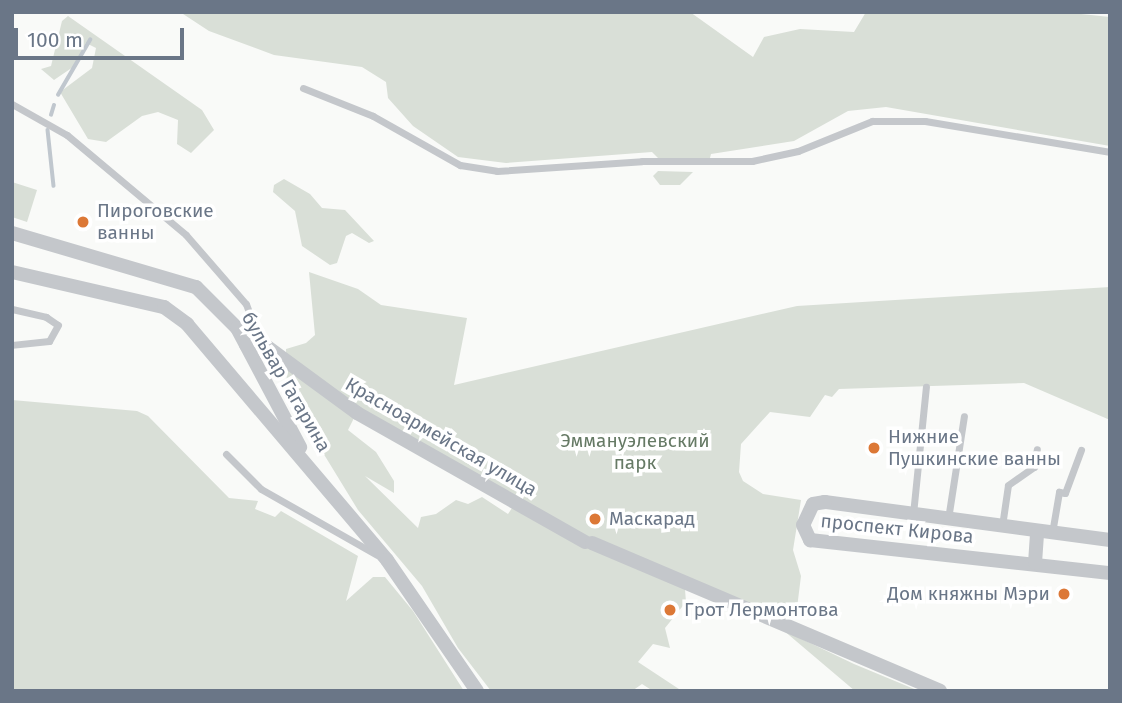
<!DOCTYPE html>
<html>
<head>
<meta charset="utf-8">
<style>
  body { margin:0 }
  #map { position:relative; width:1122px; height:703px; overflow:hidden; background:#f9faf8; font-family:"Fira Sans",sans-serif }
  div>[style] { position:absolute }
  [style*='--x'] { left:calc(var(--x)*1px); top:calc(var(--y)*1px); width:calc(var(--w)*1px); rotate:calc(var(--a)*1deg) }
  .green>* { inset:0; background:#d9dfd7 }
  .stream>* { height:3.5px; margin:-1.75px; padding:0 1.75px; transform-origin:1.75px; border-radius:1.75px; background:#c0c7ce }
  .service>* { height:7px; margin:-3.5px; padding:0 3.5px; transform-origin:3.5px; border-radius:3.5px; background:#c4c7cb }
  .minor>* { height:14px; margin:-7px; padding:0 7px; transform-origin:7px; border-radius:7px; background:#c4c7cb }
  .dots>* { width:19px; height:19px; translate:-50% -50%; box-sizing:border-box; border:4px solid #fff; border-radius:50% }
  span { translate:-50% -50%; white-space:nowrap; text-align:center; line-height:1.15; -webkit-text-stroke:7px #fff; paint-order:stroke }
  .poi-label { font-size:19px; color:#6a7687 }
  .left { translate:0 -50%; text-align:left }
  .right { translate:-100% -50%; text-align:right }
  .street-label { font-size:19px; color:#6a7687 }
  .park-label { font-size:19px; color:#667a65 }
  .frame { position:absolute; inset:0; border:14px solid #6a7687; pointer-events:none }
  .scale { position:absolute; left:14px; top:28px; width:170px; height:32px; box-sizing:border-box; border:4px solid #6a7687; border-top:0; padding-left:9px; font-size:21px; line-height:24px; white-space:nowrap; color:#6a7687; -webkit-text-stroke:5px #fff; paint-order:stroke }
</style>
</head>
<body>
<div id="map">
  <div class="green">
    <div style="clip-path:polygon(180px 12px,690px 12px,753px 57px,764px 37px,800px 29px,854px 32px,866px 12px,1062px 12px,1110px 17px,1110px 146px,886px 107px,848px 111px,794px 141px,711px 154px,710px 158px,660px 160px,652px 152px,506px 163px,458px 157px,413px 126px,388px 98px,386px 82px,362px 67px,274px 55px,209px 31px)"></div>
    <div style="clip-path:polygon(68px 16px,202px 110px,214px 130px,191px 153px,177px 144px,178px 120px,158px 112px,142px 116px,106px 142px,88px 139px,60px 92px,92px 68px,96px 48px,86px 43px,76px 65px,54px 80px,41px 69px,51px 66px,62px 21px)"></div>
    <div style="clip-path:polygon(658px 171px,693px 172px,680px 185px,660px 185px,653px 176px)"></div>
    <div style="clip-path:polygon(284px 179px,310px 194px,322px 208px,345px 210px,374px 241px,369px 243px,352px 233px,346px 236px,337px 263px,330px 265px,302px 246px,295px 211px,273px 192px,274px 185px)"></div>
    <div style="clip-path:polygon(12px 182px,37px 190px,27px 222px,12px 217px)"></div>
    <div style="clip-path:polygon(evenodd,309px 272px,358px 289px,381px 305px,467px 318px,454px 385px,797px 306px,1110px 287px,1110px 420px,1024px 383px,839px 389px,832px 397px,825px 395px,810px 417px,770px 412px,741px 444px,739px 472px,743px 481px,763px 494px,801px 500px,793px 550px,801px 576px,796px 616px,789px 619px,684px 577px,686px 602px,665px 628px,670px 648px,653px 644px,638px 662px,682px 691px,653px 691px,642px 684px,632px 691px,491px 691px,458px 648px,422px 586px,358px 510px,287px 394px,286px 349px,306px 343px,315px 335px,309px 272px,358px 410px,512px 508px,508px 514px,482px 497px,468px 504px,456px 500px,436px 514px,421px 517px,418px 528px,365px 476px,394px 493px,394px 481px,376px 452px,348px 430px,358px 410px)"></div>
    <div style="clip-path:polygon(12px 400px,137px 411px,148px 416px,229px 498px,258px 501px,255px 509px,275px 517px,281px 511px,358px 556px,346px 601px,373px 577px,385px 577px,413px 611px,464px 691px,12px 691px)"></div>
    <div style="clip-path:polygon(783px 630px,854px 664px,919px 691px,855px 691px)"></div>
  </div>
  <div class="stream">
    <div style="--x:58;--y:95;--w:64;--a:-59.8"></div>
    <div style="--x:51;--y:115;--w:10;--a:-73"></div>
    <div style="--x:48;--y:130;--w:56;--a:83.9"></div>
  </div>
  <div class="service">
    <div style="--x:303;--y:88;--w:75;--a:21.8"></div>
    <div style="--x:373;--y:116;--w:100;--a:29.4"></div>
    <div style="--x:460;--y:165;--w:37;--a:9"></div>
    <div style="--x:497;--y:171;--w:145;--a:-3.9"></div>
    <div style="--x:642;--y:161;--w:110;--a:0"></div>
    <div style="--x:752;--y:161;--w:47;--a:-12.3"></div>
    <div style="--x:798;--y:151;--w:80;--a:-22.1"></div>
    <div style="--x:872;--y:121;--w:53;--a:0"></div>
    <div style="--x:925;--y:121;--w:188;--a:9.5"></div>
    <div style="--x:12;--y:104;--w:63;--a:29.4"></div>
    <div style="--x:67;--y:135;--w:155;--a:40"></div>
    <div style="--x:186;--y:235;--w:91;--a:49"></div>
    <div style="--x:246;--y:304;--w:38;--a:70"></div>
    <div style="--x:12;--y:309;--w:35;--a:13"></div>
    <div style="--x:46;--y:317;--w:14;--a:34"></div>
    <div style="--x:58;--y:325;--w:18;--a:119"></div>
    <div style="--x:49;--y:341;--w:37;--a:174"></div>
    <div style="--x:226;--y:454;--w:49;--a:45"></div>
    <div style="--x:261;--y:489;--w:133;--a:29.6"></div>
    <div style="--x:913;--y:514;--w:128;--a:-84.2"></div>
    <div style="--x:948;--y:519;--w:104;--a:-81.2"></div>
    <div style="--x:1002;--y:526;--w:41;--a:-81.7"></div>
    <div style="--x:1008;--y:485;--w:32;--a:-35"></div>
    <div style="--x:1034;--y:467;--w:18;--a:-81"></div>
    <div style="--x:1052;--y:533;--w:42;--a:-80.3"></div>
    <div style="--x:1059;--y:492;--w:6;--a:9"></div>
    <div style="--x:1065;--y:493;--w:46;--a:-69.6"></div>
  </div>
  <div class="minor">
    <div style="--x:12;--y:233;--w:192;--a:16.4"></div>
    <div style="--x:196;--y:287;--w:58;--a:45"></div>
    <div style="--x:237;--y:328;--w:135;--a:62.1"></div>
    <div style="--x:12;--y:272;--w:156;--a:13"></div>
    <div style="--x:164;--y:307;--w:29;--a:36"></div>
    <div style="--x:187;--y:324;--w:309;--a:49.7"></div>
    <div style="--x:387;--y:560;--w:159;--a:55.5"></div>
    <div style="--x:246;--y:345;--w:14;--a:-17"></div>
    <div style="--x:259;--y:341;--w:122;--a:36.3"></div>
    <div style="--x:357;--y:413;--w:262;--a:29.5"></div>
    <div style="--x:1110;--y:540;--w:288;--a:-172.4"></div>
    <div style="--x:825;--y:502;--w:12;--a:171"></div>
    <div style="--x:813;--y:504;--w:23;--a:115"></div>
    <div style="--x:803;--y:525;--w:17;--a:65"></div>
    <div style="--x:810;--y:540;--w:302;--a:6.3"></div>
    <div style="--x:592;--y:543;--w:378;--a:23"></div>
    <div style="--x:1035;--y:563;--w:31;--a:-86"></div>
  </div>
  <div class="dots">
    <div style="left:83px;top:222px;background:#dc7836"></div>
    <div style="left:874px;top:448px;background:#dc7836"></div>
    <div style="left:595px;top:519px;background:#dc7836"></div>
    <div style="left:1064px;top:594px;background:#dc7836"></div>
    <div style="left:670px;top:610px;background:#dc7836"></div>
  </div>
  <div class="poi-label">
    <span class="left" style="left:97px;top:222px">Пироговские<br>ванны</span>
    <span class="left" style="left:888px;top:448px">Нижние<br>Пушкинские ванны</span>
    <span class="left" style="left:609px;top:519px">Маскарад</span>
    <span class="right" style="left:1050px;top:594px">Дом княжны Мэри</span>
    <span class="left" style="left:684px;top:610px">Грот Лермонтова</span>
  </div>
  <div class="street-label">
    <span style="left:286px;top:382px;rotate:60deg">бульвар Гагарина</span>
    <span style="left:441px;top:437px;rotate:30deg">Красноармейская улица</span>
    <span style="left:897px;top:529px;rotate:6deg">проспект Кирова</span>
  </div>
  <div class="park-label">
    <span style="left:635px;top:452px">Эммануэлевский<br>парк</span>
  </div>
  <div class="frame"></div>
  <div class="scale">100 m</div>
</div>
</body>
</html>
